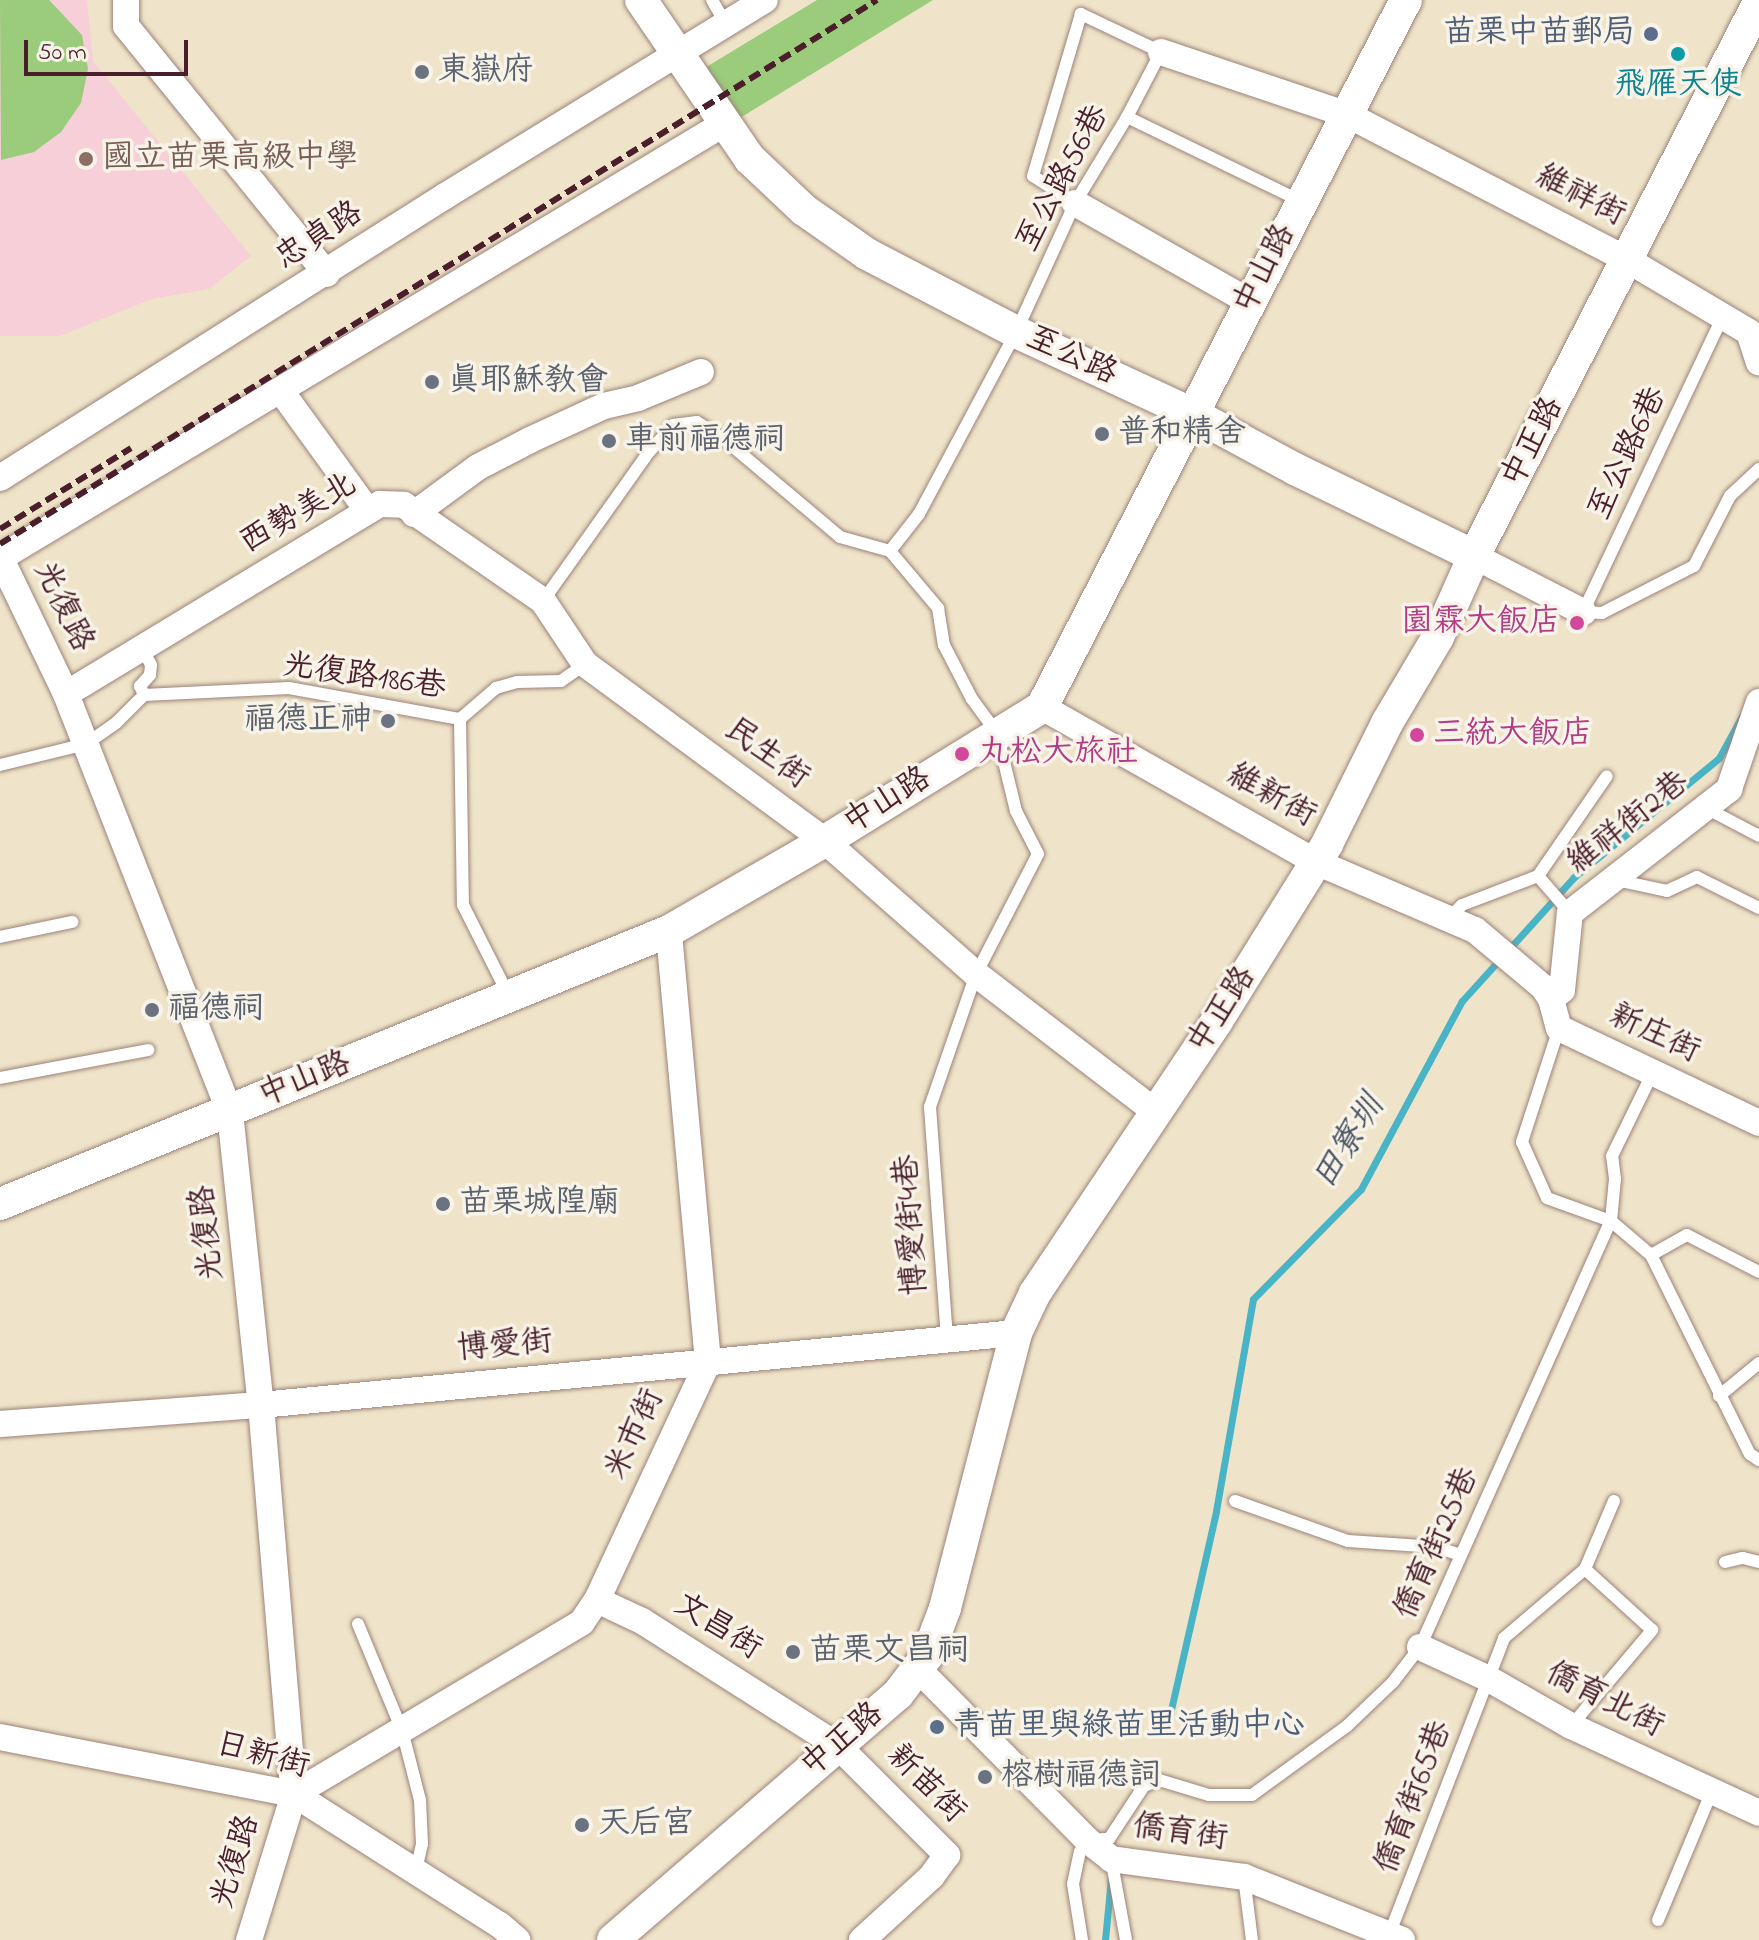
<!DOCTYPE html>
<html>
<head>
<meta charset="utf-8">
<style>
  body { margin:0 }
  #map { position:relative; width:1759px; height:1940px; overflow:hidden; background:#efe4c9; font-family:"Indie Flower","LXGW WenKai TC",sans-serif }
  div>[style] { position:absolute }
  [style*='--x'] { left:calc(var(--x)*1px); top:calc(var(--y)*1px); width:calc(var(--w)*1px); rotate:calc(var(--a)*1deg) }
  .built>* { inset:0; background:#f6cfd8 }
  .green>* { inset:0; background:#9acc7c }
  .stream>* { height:7px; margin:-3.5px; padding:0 3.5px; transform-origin:3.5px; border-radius:3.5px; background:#49b4c6 }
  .roads { filter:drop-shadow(0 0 2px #9c827a) drop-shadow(0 0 2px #9c827a) }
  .service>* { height:12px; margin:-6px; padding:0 6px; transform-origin:6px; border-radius:6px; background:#fff }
  .minor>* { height:26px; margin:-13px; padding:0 13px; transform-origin:13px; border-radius:13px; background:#fff }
  .tertiary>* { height:32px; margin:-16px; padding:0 16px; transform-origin:16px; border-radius:16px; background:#fff }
  .rail>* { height:6px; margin-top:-3px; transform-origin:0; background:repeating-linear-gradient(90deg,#4a1f2b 0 12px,transparent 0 18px) }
  .dots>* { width:22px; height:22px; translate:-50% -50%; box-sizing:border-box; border:4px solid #f7f3e8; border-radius:50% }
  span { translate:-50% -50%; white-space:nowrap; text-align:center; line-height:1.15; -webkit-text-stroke:7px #f7f3e8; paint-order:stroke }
  .service-label { font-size:32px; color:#4e5e75 }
  .right { translate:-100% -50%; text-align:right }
  .left { translate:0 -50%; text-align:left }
  .worship-label { font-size:32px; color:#5b616d }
  .culture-label { font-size:32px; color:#0d838f }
  .education-label { font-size:32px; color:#785e54 }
  .street-label { font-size:32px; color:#4a1f2b }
  .hotel-label { font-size:32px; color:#b23c85 }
  .water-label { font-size:34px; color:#4a5361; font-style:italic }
  .scale { position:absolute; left:24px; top:40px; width:164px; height:36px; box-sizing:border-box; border:4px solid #4a1f2b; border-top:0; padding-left:10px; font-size:24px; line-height:28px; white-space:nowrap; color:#4a1f2b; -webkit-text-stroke:6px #f7f3e8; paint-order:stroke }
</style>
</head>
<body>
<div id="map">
  <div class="built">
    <div style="clip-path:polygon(0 0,87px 0,93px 61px,251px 256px,209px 289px,152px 299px,60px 336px,0 336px)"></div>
  </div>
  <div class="green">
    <div style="clip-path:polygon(0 0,49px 0,82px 35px,88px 69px,81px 103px,61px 132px,34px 152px,1px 160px)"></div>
    <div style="clip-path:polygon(817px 0,933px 0,740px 118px,703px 69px)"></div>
  </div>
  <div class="stream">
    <div style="--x:1168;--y:1723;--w:217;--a:-77.2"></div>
    <div style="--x:1216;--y:1511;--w:215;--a:-80.1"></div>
    <div style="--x:1253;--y:1299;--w:154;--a:-45.5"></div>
    <div style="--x:1361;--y:1189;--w:213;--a:-61.8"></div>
    <div style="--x:1462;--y:1001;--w:166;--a:-47.9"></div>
    <div style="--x:1573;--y:878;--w:189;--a:-39.4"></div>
    <div style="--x:1719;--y:758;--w:48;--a:-61.3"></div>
    <div style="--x:1105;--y:1940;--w:62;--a:-84.5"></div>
  </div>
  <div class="roads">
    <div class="service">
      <div style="--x:712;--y:0;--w:28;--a:60"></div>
      <div style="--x:1127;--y:117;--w:193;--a:25.8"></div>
      <div style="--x:1722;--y:318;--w:325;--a:115.3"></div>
      <div style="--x:1583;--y:612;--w:19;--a:3"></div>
      <div style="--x:1602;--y:613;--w:103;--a:-27.1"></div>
      <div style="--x:1694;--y:566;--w:79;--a:-62.8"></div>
      <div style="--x:1730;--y:496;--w:40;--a:-43"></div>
      <div style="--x:890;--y:551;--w:75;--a:49.9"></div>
      <div style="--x:938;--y:608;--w:37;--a:81"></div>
      <div style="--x:944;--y:645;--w:61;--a:62.6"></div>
      <div style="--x:972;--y:699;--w:42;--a:53.7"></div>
      <div style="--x:997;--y:733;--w:80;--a:76.3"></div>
      <div style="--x:1016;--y:811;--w:48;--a:62.9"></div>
      <div style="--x:1038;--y:854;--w:135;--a:117.3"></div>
      <div style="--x:976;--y:974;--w:141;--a:109.1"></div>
      <div style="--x:930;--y:1107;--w:234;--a:85.8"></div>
      <div style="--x:543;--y:601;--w:183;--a:-54.6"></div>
      <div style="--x:649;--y:452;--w:36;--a:-48"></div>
      <div style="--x:673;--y:425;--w:24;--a:-7"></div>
      <div style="--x:697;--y:422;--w:33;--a:33"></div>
      <div style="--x:725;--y:440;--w:150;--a:40.1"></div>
      <div style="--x:840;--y:537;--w:52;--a:15.6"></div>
      <div style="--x:890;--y:551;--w:47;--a:-51.9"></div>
      <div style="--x:919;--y:514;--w:206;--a:-61.9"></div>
      <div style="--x:1016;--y:332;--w:142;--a:-65.4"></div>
      <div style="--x:1075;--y:203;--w:100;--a:-58.8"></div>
      <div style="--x:1127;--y:117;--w:73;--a:-62.4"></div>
      <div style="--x:1161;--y:52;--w:89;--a:-154.6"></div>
      <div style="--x:1081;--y:14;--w:169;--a:106.5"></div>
      <div style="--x:1033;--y:176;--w:50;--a:32.7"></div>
      <div style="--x:142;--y:648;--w:19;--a:62"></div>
      <div style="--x:151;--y:665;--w:10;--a:96"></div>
      <div style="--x:150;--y:675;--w:15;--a:132"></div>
      <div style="--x:140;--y:686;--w:10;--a:66"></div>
      <div style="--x:460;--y:719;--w:186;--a:89.1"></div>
      <div style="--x:463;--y:905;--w:102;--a:63.2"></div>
      <div style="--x:460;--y:719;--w:48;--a:-40.7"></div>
      <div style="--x:496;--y:688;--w:22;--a:-16"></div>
      <div style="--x:517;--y:682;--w:44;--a:-1.3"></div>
      <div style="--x:561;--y:681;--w:29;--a:-35"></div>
      <div style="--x:0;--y:765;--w:89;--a:-13.7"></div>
      <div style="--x:86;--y:744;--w:37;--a:-35"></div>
      <div style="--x:116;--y:723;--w:40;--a:-45"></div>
      <div style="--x:144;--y:695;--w:145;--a:-2.8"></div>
      <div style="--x:289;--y:688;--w:174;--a:10.3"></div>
      <div style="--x:1706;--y:808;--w:60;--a:27.8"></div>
      <div style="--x:1538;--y:876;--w:49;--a:49.1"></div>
      <div style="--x:1616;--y:880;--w:52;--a:12.2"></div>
      <div style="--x:1667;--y:891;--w:33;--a:-25"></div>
      <div style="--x:1697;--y:877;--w:69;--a:26.6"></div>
      <div style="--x:1449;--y:918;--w:18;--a:-45"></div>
      <div style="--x:1462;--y:905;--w:81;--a:-20.9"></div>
      <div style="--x:1538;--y:876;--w:121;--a:-55.4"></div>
      <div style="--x:0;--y:937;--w:74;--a:-11.8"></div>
      <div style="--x:1559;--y:1028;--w:120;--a:108"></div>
      <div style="--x:1522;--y:1142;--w:61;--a:65.9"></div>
      <div style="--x:1547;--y:1198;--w:68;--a:19.8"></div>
      <div style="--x:1611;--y:1221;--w:52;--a:40.4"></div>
      <div style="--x:1651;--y:1255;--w:222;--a:63.6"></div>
      <div style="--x:1750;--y:1454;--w:11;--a:34"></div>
      <div style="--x:0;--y:1078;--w:151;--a:-10.7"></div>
      <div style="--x:1651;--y:1255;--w:41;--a:-29.1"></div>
      <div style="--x:1687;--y:1235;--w:81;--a:27.2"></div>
      <div style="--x:1719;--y:1396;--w:52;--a:-39.5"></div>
      <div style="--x:1235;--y:1501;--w:120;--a:19.5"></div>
      <div style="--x:1348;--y:1541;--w:88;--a:3.9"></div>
      <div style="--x:1436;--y:1547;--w:26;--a:18"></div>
      <div style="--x:1725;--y:1562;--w:18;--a:-13"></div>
      <div style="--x:1743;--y:1558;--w:16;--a:14"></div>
      <div style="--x:358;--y:1624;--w:115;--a:67.5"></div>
      <div style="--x:402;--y:1730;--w:72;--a:75.6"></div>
      <div style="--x:420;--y:1800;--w:44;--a:87.4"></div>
      <div style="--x:422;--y:1844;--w:28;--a:103"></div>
      <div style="--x:1571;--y:1726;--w:126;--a:-49.8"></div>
      <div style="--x:1652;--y:1630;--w:91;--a:-137.7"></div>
      <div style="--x:1111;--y:1858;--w:83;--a:79.6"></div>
      <div style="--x:1244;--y:1877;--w:64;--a:82.8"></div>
      <div style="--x:1658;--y:1920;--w:140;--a:-67.3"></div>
      <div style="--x:1389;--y:1935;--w:318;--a:-68.8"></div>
      <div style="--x:1504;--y:1638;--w:106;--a:-40.4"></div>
      <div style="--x:1585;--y:1569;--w:74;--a:-66.9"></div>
      <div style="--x:1082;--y:1940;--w:57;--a:-99.1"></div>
      <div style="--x:1073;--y:1884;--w:33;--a:-78"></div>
      <div style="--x:1080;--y:1852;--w:14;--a:-60"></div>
      <div style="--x:1087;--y:1840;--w:22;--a:-3"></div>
      <div style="--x:1109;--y:1839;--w:64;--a:-56.6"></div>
      <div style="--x:1144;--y:1786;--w:16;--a:-22"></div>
      <div style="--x:1159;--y:1780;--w:52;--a:16.7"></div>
      <div style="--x:1209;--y:1795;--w:43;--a:0"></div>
      <div style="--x:1252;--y:1795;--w:117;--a:-36"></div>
      <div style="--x:1347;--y:1726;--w:64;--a:-43.7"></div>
      <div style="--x:1393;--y:1682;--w:44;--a:-52.4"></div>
      <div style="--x:1420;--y:1647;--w:467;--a:-65.9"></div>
      <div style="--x:1611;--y:1221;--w:42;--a:-84.6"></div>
      <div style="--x:1615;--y:1179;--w:23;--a:-97"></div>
      <div style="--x:1612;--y:1156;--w:93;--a:-64"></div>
    </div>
    <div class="minor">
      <div style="--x:126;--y:0;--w:26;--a:90"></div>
      <div style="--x:126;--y:26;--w:319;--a:51"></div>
      <div style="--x:1161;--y:52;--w:197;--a:18.6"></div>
      <div style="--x:1348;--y:115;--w:313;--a:27.4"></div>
      <div style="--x:1626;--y:259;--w:143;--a:30.7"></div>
      <div style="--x:1749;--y:332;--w:32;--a:72"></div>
      <div style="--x:1075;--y:203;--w:201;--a:29.5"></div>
      <div style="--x:281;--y:391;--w:148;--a:54.1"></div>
      <div style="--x:0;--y:478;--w:527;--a:-32.36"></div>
      <div style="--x:445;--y:196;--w:375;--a:-31.5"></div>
      <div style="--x:414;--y:514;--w:79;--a:-36.3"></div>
      <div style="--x:478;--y:467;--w:59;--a:-27.4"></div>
      <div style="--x:530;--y:440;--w:81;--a:-24.7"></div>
      <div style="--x:604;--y:406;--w:35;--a:-13"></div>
      <div style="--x:638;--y:398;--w:68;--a:-22.4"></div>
      <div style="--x:1474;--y:556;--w:123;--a:27.2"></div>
      <div style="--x:0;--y:557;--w:152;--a:64.3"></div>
      <div style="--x:66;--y:694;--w:449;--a:68.6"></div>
      <div style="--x:230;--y:1112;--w:295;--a:84"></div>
      <div style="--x:261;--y:1405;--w:390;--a:85.2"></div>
      <div style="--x:294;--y:1794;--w:153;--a:107.1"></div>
      <div style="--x:0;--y:558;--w:845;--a:-30.96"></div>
      <div style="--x:66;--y:694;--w:367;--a:-31.2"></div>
      <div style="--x:380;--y:504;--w:24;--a:2"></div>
      <div style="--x:404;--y:505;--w:169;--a:34.6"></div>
      <div style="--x:543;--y:601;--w:76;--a:56.3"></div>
      <div style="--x:585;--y:664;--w:298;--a:36.4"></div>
      <div style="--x:825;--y:841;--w:201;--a:41.4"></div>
      <div style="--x:976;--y:974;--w:227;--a:37.5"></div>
      <div style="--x:1042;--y:707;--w:315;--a:29.5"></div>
      <div style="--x:1316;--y:862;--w:173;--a:23.2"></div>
      <div style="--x:1475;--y:930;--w:90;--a:40"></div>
      <div style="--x:1544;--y:988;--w:13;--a:58"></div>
      <div style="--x:1551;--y:999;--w:30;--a:75"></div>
      <div style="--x:1559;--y:1028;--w:221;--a:25.4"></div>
      <div style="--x:1551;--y:999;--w:14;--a:-39"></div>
      <div style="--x:1562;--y:990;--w:77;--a:-84.1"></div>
      <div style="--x:1570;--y:913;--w:202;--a:-37.9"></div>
      <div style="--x:1729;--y:789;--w:92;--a:-71"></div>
      <div style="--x:0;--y:1424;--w:262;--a:-4.2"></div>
      <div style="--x:261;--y:1405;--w:758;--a:-5.45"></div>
      <div style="--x:597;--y:1600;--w:50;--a:25"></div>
      <div style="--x:642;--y:1621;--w:231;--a:32.5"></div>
      <div style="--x:837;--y:1745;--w:156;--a:45"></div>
      <div style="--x:947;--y:1855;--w:26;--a:126"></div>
      <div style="--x:932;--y:1876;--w:95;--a:137.6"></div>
      <div style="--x:1420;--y:1647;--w:76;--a:24.9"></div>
      <div style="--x:1489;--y:1679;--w:95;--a:29.8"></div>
      <div style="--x:1571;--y:1726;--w:207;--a:24.8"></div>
      <div style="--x:919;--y:1670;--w:239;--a:45.3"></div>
      <div style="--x:1087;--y:1840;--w:31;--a:38"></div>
      <div style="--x:1111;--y:1859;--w:134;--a:7.7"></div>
      <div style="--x:1244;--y:1877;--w:170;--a:21.7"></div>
      <div style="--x:0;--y:1737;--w:299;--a:11"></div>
      <div style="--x:294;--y:1794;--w:244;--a:32.5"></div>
      <div style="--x:500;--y:1925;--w:23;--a:41"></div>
      <div style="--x:294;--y:1794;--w:335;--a:-30.8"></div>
      <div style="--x:582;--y:1622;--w:27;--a:-56"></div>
      <div style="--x:597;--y:1600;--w:263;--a:-65"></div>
      <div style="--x:708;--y:1362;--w:433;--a:-95.2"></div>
    </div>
    <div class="tertiary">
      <div style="--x:641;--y:0;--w:193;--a:55.6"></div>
      <div style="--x:750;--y:159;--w:74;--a:43.4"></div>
      <div style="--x:804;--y:210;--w:77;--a:34.9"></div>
      <div style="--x:867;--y:254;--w:168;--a:27.6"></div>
      <div style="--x:1016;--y:332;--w:195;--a:24.9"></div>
      <div style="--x:1193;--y:414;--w:116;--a:28.3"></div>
      <div style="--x:1295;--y:469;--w:199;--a:25.9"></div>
      <div style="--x:0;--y:1204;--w:723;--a:-22.2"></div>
      <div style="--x:669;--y:931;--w:180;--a:-30"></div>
      <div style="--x:825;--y:841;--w:255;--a:-31.7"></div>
      <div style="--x:1042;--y:707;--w:795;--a:-62.76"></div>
      <div style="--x:613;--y:1940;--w:376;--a:-40.8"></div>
      <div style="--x:898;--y:1694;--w:48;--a:-52.7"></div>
      <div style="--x:927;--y:1656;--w:51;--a:-69.4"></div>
      <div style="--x:945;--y:1608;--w:284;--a:-75.5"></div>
      <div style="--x:1016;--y:1333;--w:44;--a:-64.6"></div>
      <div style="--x:1035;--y:1293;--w:327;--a:-56.2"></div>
      <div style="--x:1217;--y:1021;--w:208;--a:-58.1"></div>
      <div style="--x:1327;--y:844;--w:135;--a:-63.6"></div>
      <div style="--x:1387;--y:723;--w:100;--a:-59.3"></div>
      <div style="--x:1438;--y:637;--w:89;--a:-66"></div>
      <div style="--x:1474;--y:556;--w:623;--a:-62.78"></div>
    </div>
  </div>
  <div class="rail">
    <div style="--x:0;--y:529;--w:154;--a:-31.7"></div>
    <div style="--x:0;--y:544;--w:1032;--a:-31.81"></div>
  </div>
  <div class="dots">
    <div style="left:1651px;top:34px;background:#5c6f8a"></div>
    <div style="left:1678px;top:54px;background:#0f9aa8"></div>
    <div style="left:422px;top:72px;background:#6b7280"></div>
    <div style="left:86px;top:159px;background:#8d6e63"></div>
    <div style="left:432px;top:382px;background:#6b7280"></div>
    <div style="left:1102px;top:434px;background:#6b7280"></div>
    <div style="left:609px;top:441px;background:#6b7280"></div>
    <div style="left:1577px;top:623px;background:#d1479c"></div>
    <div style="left:388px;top:721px;background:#6b7280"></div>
    <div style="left:1417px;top:735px;background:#d1479c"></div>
    <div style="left:962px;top:754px;background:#d1479c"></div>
    <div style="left:152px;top:1010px;background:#6b7280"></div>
    <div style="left:443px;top:1204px;background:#6b7280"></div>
    <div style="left:793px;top:1652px;background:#6b7280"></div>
    <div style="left:937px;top:1727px;background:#5c6f8a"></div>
    <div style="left:985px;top:1777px;background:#6b7280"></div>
    <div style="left:582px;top:1825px;background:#6b7280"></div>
  </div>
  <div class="service-label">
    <span class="right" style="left:1635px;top:34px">苗栗中苗郵局</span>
    <span class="left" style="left:953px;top:1727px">青苗里與綠苗里活動中心</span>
  </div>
  <div class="worship-label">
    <span class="left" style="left:438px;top:72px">東嶽府</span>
    <span class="left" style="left:448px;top:382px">真耶穌教會</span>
    <span class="left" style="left:1118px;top:434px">普和精舍</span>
    <span class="left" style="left:625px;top:441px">車前福德祠</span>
    <span class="right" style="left:372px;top:721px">福德正神</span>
    <span class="left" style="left:168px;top:1010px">福德祠</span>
    <span class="left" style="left:459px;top:1204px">苗栗城隍廟</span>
    <span class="left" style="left:809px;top:1652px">苗栗文昌祠</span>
    <span class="left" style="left:1001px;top:1777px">榕樹福德詞</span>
    <span class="left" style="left:598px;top:1825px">天后宮</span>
  </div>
  <div class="culture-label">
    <span style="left:1678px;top:86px">飛雁天使</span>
  </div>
  <div class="education-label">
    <span class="left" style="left:102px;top:159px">國立苗栗高級中學</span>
  </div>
  <div class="street-label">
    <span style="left:1064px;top:179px;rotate:-62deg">至公路56巷</span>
    <span style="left:1580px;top:197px;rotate:27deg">維祥街</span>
    <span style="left:320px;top:237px;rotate:-33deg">忠貞路</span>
    <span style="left:1266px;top:270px;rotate:-63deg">中山路</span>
    <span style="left:1071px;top:357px;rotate:25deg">至公路</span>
    <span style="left:1534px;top:443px;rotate:-63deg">中正路</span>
    <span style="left:1629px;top:454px;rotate:-65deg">至公路6巷</span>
    <span style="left:299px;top:515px;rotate:-30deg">西勢美北</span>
    <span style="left:62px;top:607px;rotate:64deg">光復路</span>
    <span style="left:364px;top:678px;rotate:8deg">光復路186巷</span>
    <span style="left:766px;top:755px;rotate:36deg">民生街</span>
    <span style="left:1271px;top:797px;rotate:29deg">維新街</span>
    <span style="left:888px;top:802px;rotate:-32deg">中山路</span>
    <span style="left:1629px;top:824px;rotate:-38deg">維祥街2巷</span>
    <span style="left:1223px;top:1011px;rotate:-57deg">中正路</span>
    <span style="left:1654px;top:1035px;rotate:25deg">新庄街</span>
    <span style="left:305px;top:1081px;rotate:-22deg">中山路</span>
    <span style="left:913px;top:1225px;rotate:-94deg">博愛街4巷</span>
    <span style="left:209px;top:1233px;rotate:-96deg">光復路</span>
    <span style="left:505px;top:1347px;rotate:-5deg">博愛街</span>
    <span style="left:636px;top:1435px;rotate:-65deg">米市街</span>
    <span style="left:1438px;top:1544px;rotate:-66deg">僑育街25巷</span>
    <span style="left:717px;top:1628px;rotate:32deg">文昌街</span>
    <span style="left:1604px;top:1701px;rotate:27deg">僑育北街</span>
    <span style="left:843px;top:1741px;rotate:-40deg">中正路</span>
    <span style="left:262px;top:1757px;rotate:15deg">日新街</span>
    <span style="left:925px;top:1785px;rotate:45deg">新苗街</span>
    <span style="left:1415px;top:1798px;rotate:-69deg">僑育街65巷</span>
    <span style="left:1180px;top:1834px;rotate:8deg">僑育街</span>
    <span style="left:237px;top:1862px;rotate:-73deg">光復路</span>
  </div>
  <div class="hotel-label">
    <span class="right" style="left:1561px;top:623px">園霖大飯店</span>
    <span class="left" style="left:1433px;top:735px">三統大飯店</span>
    <span class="left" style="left:978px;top:754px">丸松大旅社</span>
  </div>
  <div class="water-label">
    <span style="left:1350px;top:1143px;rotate:-58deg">田寮圳</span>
  </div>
  <div class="scale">50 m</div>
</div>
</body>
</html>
